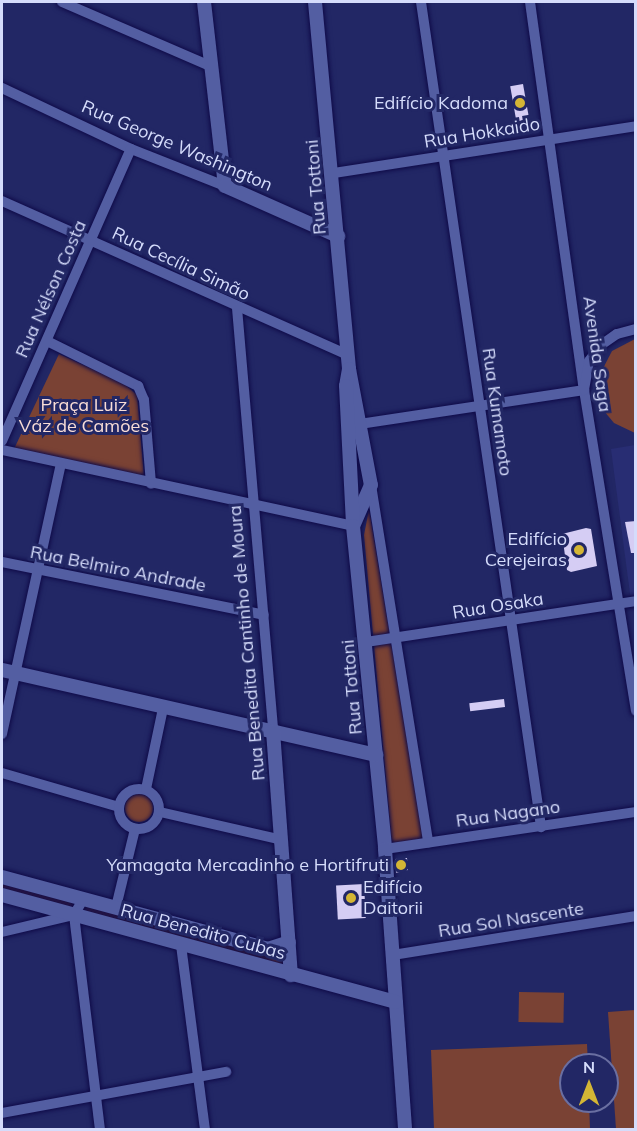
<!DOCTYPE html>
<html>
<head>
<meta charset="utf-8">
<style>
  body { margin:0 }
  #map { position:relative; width:637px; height:1131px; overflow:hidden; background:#222765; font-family:Mulish,sans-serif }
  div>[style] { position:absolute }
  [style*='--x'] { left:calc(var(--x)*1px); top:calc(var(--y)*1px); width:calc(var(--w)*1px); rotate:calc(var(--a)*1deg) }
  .built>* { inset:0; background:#282d73 }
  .green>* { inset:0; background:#7a4234; transform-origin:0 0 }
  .round { border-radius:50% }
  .building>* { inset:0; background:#d5cdf4; transform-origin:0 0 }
  .roads { filter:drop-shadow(0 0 2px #0f0a48) drop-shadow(0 0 2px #0f0a48) }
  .minor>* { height:10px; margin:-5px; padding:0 5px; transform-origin:5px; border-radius:5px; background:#535ea2 }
  .minor>.ring { margin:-5px; padding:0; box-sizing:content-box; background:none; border:10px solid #535ea2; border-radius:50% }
  .tertiary>* { height:14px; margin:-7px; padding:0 7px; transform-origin:7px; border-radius:7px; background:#535ea2 }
  .dots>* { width:16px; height:16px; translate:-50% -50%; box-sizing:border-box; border:3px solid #222765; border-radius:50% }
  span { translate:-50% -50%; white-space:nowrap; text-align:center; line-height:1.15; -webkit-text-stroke:6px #222765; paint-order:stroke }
  .poi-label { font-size:18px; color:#d5dcfb }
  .right { translate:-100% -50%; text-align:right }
  .left { translate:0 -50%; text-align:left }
  .street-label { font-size:18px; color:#d5dcfb }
  .park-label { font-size:18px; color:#f9ddd6 }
  .frame { position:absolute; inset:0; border:3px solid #d5dcfb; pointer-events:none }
  .north { position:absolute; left:559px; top:1053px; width:60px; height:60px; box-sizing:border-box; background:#222765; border:2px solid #6a6fa1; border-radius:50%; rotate:0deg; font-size:16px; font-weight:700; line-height:24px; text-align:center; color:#d5dcfb }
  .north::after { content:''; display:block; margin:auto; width:21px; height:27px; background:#d4b635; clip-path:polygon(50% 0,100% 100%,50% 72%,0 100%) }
</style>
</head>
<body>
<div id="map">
  <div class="built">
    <div style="clip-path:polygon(635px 445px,636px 600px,631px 601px,611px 449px)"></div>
  </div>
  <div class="green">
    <div style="clip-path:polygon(635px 339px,636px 339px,635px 433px,614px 423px,604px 411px,597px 380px,612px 351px)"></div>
    <div style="clip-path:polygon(59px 354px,123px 383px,137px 395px,144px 477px,14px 449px)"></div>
    <div style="clip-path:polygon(369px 509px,424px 840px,392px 845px,364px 535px)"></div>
    <div class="round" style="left:125px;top:794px;width:28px;height:28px"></div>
    <div style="left:2px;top:884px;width:292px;height:8px;rotate:15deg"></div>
    <div style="left:519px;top:992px;width:45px;height:30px;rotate:1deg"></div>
    <div style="clip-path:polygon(635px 1010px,635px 1129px,616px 1129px,608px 1012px)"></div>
    <div style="clip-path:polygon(587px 1044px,588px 1065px,571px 1065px,571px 1101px,589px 1101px,590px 1129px,434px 1129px,431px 1050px)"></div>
  </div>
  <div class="building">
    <div style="left:523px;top:84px;width:36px;height:13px;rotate:80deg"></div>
    <div style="clip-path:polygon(636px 521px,636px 553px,631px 553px,625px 522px)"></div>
    <div style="clip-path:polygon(586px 528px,591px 529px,597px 566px,571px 572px,567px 570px,562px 534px)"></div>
    <div style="left:504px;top:699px;width:8px;height:35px;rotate:83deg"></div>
    <div style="clip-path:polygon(407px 858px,408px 870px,396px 873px,395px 859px)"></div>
    <div style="left:364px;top:884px;width:34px;height:28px;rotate:87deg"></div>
  </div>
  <div class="roads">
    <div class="minor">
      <div style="--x:62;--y:2;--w:161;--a:23.4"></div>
      <div style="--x:421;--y:2;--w:834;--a:81.72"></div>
      <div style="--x:530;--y:2;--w:392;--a:82.1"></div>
      <div style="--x:584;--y:390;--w:325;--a:80.8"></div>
      <div style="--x:2;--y:88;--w:143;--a:25.3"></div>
      <div style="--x:131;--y:149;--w:101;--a:21.5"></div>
      <div style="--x:334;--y:173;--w:306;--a:-8.8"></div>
      <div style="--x:2;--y:201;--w:379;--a:24"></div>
      <div style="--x:237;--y:308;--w:425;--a:85.1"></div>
      <div style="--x:47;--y:341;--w:102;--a:26.3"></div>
      <div style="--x:138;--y:386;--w:15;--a:67"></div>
      <div style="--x:144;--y:400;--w:84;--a:85.2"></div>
      <div style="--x:353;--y:425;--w:234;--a:-8.6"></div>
      <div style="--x:584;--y:390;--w:29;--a:-80"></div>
      <div style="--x:589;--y:361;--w:20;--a:-53"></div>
      <div style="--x:601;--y:345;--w:19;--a:-35"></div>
      <div style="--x:617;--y:334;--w:20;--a:-15"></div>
      <div style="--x:2;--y:441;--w:319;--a:-66.2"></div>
      <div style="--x:2;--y:450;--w:359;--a:12.2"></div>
      <div style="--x:371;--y:485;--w:362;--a:80.9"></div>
      <div style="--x:2;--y:562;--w:267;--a:11.4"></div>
      <div style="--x:366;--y:642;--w:273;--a:-8.6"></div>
      <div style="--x:2;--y:734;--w:276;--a:-77.7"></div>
      <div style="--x:2;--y:773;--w:122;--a:16.2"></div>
      <div class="ring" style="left:119px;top:789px;width:30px;height:30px"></div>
      <div style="--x:146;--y:789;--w:83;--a:-78.1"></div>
      <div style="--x:160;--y:812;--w:125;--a:12.9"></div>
      <div style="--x:385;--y:849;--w:254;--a:-8.4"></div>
      <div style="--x:116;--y:907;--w:80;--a:-76.3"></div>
      <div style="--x:74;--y:915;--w:217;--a:83.1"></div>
      <div style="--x:2;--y:932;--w:74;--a:-13.3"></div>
      <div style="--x:74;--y:915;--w:20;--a:-60"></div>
      <div style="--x:181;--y:945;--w:187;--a:82.6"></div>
      <div style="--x:393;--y:955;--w:246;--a:-9.1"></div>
      <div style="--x:2;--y:1113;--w:228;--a:-10.4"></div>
    </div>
    <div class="tertiary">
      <div style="--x:204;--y:2;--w:185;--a:83.5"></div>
      <div style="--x:225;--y:186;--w:124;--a:23.9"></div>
      <div style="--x:315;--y:2;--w:369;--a:84.7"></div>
      <div style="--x:349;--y:369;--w:118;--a:79.3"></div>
      <div style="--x:371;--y:485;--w:43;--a:113.6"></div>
      <div style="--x:349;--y:369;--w:17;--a:100"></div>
      <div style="--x:346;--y:386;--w:140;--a:87.1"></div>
      <div style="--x:353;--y:526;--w:325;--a:84.3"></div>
      <div style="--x:385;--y:849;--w:282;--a:85.9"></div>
      <div style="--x:2;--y:670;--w:384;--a:12.8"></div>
      <div style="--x:273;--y:731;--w:245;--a:85.8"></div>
      <div style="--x:2;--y:877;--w:276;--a:15.1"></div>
      <div style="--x:268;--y:949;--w:22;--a:-18"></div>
      <div style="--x:2;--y:895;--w:408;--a:15.2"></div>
    </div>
  </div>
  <div class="dots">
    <div style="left:520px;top:103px;background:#d4b635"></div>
    <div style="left:579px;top:550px;background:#d4b635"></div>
    <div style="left:401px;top:865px;background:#d4b635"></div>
    <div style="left:351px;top:898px;background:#d4b635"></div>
  </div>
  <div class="poi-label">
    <span class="right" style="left:508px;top:103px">Edifício Kadoma</span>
    <span class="right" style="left:567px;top:550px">Edifício<br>Cerejeiras</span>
    <span class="right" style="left:389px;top:865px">Yamagata Mercadinho e Hortifruti</span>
    <span class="left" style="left:363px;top:898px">Edifício<br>Daitorii</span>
  </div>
  <div class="street-label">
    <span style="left:482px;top:133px;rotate:-9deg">Rua Hokkaido</span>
    <span style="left:177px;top:146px;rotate:23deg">Rua George Washington</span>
    <span style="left:316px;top:187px;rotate:-95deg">Rua Tottoni</span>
    <span style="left:181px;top:264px;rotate:25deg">Rua Cecília Simão</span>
    <span style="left:51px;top:289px;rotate:-66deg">Rua Nélson Costa</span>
    <span style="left:597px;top:354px;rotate:82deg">Avenida Saga</span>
    <span style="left:497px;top:412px;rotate:82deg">Rua Kumamoto</span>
    <span style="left:118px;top:569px;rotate:11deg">Rua Belmiro Andrade</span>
    <span style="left:498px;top:606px;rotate:-9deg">Rua Osaka</span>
    <span style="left:247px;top:643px;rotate:-95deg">Rua Benedita Cantinho de Moura</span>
    <span style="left:352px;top:687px;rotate:-95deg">Rua Tottoni</span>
    <span style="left:508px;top:814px;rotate:-8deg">Rua Nagano</span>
    <span style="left:511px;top:920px;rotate:-9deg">Rua Sol Nascente</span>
    <span style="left:203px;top:932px;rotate:15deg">Rua Benedito Cubas</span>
  </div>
  <div class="park-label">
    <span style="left:84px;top:416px">Praça Luiz<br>Váz de Camões</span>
  </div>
  <div class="frame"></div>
  <div class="north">N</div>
</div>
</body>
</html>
